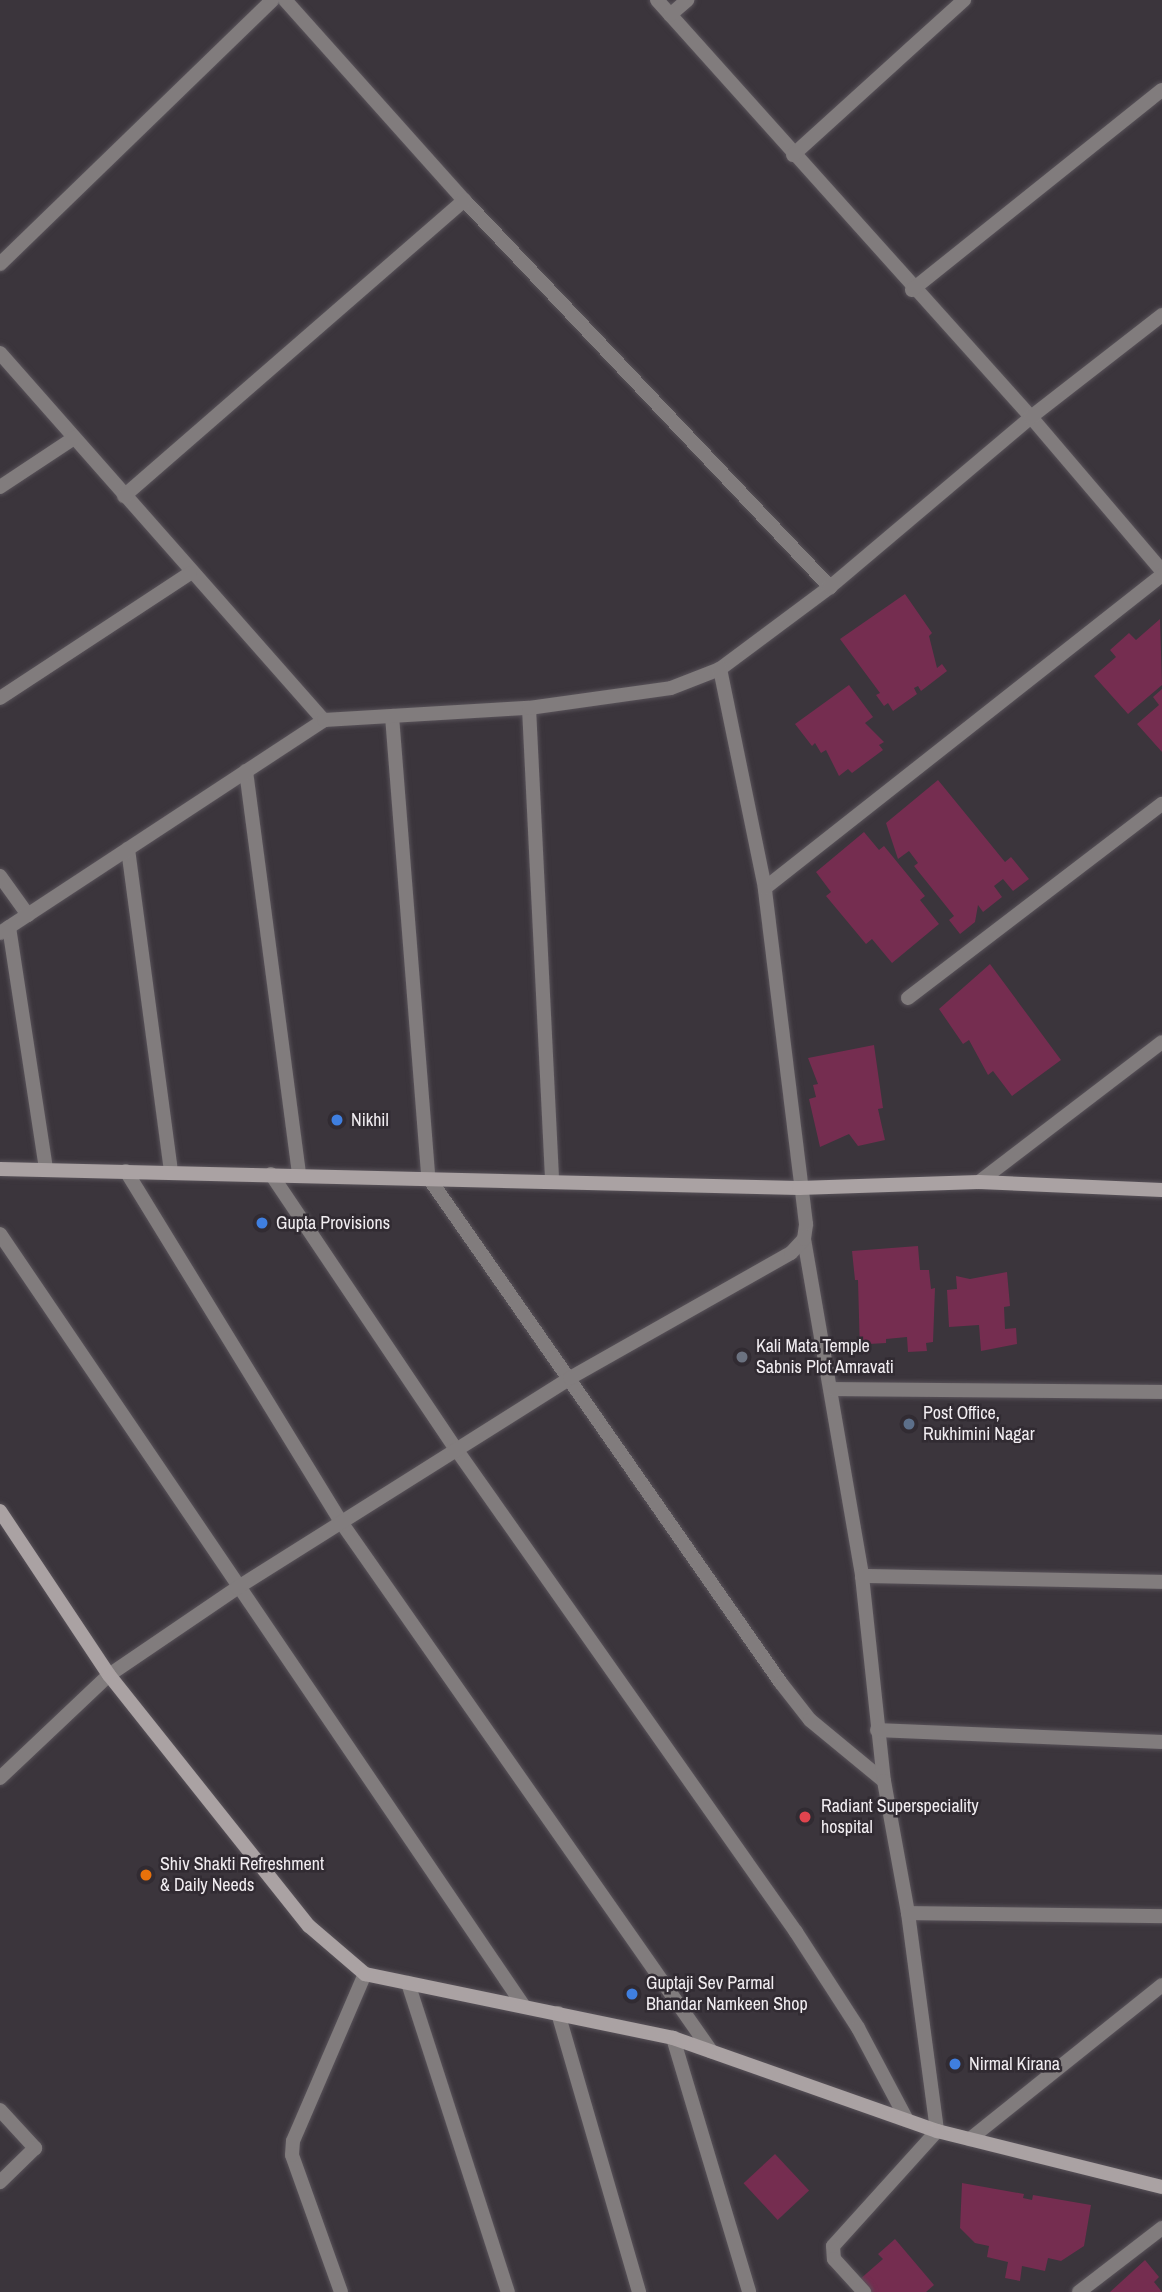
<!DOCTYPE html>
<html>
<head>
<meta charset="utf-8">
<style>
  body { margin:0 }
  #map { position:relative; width:1162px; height:2292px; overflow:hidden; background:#3b353c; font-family:"Archivo Narrow",sans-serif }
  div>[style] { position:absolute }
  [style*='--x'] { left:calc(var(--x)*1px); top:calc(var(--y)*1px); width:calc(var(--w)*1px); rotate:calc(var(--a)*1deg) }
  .building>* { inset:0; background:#752d50; transform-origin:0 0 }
  .roads { filter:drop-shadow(0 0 2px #585259) drop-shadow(0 0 2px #585259) }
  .street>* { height:14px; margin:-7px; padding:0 7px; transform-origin:7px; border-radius:7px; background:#817c7d }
  .secondary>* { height:14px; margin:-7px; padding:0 7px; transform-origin:7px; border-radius:7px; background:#aaa2a3 }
  .dots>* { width:19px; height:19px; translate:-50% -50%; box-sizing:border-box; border:4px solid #312b32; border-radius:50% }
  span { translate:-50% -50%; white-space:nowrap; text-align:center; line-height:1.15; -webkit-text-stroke:5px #312b32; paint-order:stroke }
  .poi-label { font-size:18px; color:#f1edf1 }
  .left { translate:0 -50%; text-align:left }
</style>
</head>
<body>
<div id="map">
  <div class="building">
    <div style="clip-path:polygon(905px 594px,932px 633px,929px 636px,937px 668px,942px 664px,947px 671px,921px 691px,918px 686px,914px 688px,917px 694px,893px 711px,888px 703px,884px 706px,876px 695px,880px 693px,840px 639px)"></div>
    <div style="clip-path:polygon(1160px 619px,1162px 685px,1128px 714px,1094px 676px,1116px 657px,1110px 650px,1129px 633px,1136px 640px)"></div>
    <div style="clip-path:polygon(849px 685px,873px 717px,865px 723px,884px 742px,879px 745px,883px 750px,852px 773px,848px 769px,839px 776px,826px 750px,821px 753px,815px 743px,812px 746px,795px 724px)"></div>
    <div style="clip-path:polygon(1162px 689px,1162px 752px,1137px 724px,1159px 705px,1153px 697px)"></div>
    <div style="clip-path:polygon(938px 780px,1005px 862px,1011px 857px,1029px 879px,1013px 891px,1003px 879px,994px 886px,1002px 897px,983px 912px,978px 905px,975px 922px,960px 934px,949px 920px,954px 916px,914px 866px,918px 863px,909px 851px,898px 859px,886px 823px)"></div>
    <div style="clip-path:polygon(864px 832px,879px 850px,884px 846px,925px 896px,920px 900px,939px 924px,892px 963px,872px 939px,866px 944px,826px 896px,831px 892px,816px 872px)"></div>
    <div style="clip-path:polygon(990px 964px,1061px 1060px,1012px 1096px,993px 1071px,988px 1075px,969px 1040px,963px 1044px,939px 1009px)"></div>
    <div style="clip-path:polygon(874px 1045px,883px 1108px,878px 1109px,885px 1140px,858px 1146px,849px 1134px,820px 1147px,809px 1099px,816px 1097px,813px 1085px,818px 1084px,808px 1058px)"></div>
    <div style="clip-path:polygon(918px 1246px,920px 1270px,929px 1270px,931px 1289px,935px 1288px,933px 1342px,926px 1343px,927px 1351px,908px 1352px,907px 1337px,886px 1339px,886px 1343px,869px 1344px,869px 1354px,860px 1354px,858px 1280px,855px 1280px,852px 1251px)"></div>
    <div style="clip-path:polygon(1007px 1272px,1010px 1306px,1004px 1307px,1005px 1329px,1016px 1328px,1017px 1344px,981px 1351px,979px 1325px,949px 1327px,947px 1290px,957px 1289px,956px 1276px,970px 1279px)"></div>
    <div style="left:775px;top:2154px;width:50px;height:43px;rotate:47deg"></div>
    <div style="clip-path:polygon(962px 2183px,1024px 2194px,1023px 2198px,1032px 2200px,1033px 2195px,1091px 2205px,1084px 2246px,1061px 2261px,1048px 2258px,1045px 2271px,1022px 2266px,1020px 2281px,1005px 2278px,1008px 2262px,987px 2257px,989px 2246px,975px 2243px,960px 2228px)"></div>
    <div style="clip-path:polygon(895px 2239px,934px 2285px,926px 2292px,869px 2292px,859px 2280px,883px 2259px,878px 2254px)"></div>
    <div style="clip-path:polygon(1145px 2260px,1159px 2277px,1154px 2282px,1162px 2292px,1110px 2292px)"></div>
  </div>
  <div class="roads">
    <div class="street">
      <div style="--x:285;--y:0;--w:268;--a:48.2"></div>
      <div style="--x:464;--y:200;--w:533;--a:46.6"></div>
      <div style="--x:657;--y:0;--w:560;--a:48.11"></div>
      <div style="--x:1031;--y:417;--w:202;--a:49.6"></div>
      <div style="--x:670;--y:15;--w:23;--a:-41"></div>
      <div style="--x:793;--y:155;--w:231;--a:-42.2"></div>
      <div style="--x:0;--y:264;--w:379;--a:-44.1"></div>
      <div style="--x:912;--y:290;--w:320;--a:-38.7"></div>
      <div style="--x:0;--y:353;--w:490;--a:48.6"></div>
      <div style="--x:0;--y:487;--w:89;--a:-33.5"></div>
      <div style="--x:124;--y:496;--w:451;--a:-41"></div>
      <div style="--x:0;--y:698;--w:227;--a:-33.3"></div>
      <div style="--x:529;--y:708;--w:473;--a:87.2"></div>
      <div style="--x:392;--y:716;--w:462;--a:85.5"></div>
      <div style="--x:428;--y:1177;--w:617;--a:55.1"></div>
      <div style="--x:781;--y:1683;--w:47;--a:51.9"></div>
      <div style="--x:810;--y:1720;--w:96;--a:39.5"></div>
      <div style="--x:246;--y:771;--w:406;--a:82.5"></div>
      <div style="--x:128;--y:849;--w:326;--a:82.4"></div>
      <div style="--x:0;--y:876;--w:48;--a:54.3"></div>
      <div style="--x:765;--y:888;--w:506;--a:-38.25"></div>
      <div style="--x:9;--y:927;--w:245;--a:81.3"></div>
      <div style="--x:0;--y:933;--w:388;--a:-33.3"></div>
      <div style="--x:324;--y:720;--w:205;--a:-3.4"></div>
      <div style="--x:529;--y:708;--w:143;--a:-8"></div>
      <div style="--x:671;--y:688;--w:53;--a:-21.2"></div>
      <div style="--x:720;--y:669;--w:137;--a:-36.7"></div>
      <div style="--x:830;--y:587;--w:263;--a:-40.2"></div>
      <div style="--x:1031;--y:417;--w:166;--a:-37.9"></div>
      <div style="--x:908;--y:998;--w:320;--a:-37.4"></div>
      <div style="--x:126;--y:1171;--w:412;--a:58.5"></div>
      <div style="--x:341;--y:1522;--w:646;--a:55.03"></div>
      <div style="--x:271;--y:1174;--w:331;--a:56.1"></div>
      <div style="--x:456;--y:1449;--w:591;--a:54.86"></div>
      <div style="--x:796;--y:1932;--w:114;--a:57.1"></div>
      <div style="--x:858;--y:2028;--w:104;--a:62"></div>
      <div style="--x:979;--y:1182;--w:230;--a:-37.4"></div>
      <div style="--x:0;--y:1234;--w:932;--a:55.85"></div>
      <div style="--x:804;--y:1239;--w:342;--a:80.2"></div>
      <div style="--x:862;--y:1576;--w:206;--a:83.9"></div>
      <div style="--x:884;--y:1781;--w:134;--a:79.7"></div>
      <div style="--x:908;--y:1913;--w:220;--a:82.4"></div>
      <div style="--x:937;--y:2131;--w:155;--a:132.1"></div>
      <div style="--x:833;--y:2246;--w:13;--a:86"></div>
      <div style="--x:834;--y:2259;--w:45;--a:47.7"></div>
      <div style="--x:833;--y:1389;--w:329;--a:0.5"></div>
      <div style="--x:862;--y:1576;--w:300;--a:1.1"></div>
      <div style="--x:877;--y:1730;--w:285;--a:2.4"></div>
      <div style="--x:0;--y:1778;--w:150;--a:-43.4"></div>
      <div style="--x:109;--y:1675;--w:155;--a:-34.2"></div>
      <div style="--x:237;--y:1588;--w:394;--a:-32.2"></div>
      <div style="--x:570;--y:1378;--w:254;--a:-29.5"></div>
      <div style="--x:791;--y:1253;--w:19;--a:-47"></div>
      <div style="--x:804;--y:1239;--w:15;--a:-82"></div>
      <div style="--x:806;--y:1224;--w:338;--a:-97"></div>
      <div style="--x:765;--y:888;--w:224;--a:-101.6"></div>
      <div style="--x:908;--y:1913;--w:254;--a:0.7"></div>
      <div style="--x:408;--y:1983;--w:325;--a:72.1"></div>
      <div style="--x:558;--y:2013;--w:291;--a:73.8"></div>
      <div style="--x:673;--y:2038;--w:265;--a:73.3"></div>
      <div style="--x:0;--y:2110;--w:52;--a:47.4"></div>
      <div style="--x:35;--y:2148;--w:49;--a:135.8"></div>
      <div style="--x:970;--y:2139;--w:246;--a:-38.7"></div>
      <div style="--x:341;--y:2292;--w:145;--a:-109.7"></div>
      <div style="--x:292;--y:2155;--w:14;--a:-86"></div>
      <div style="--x:293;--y:2141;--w:182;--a:-66.7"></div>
      <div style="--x:1079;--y:2292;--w:105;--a:-37.6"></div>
    </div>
    <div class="secondary">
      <div style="--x:0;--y:1169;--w:799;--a:1.36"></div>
      <div style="--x:799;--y:1188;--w:180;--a:-1.9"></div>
      <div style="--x:979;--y:1182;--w:183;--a:2.5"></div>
      <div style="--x:0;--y:1511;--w:197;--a:56.4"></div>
      <div style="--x:109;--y:1675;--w:321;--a:51.5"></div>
      <div style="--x:309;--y:1926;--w:74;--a:40.6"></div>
      <div style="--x:365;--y:1974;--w:315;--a:11.7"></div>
      <div style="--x:673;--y:2038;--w:280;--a:19.4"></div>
      <div style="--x:937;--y:2131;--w:232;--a:14"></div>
    </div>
  </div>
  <div class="dots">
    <div style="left:337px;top:1120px;background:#3f7fe0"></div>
    <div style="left:262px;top:1223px;background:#3f7fe0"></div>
    <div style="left:742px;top:1357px;background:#6b7280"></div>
    <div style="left:909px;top:1424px;background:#5c6f8a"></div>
    <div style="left:805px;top:1817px;background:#e0444e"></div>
    <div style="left:146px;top:1875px;background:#e8710a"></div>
    <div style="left:632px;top:1994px;background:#3f7fe0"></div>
    <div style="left:955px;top:2064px;background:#3f7fe0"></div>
  </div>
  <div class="poi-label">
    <span class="left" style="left:351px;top:1120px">Nikhil</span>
    <span class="left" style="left:276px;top:1223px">Gupta Provisions</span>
    <span class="left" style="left:756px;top:1357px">Kali Mata Temple<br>Sabnis Plot Amravati</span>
    <span class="left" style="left:923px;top:1424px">Post Office,<br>Rukhimini Nagar</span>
    <span class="left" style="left:821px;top:1817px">Radiant Superspeciality<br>hospital</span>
    <span class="left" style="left:160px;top:1875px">Shiv Shakti Refreshment<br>&amp; Daily Needs</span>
    <span class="left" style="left:646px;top:1994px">Guptaji Sev Parmal<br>Bhandar Namkeen Shop</span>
    <span class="left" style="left:969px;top:2064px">Nirmal Kirana</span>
  </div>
</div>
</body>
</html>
